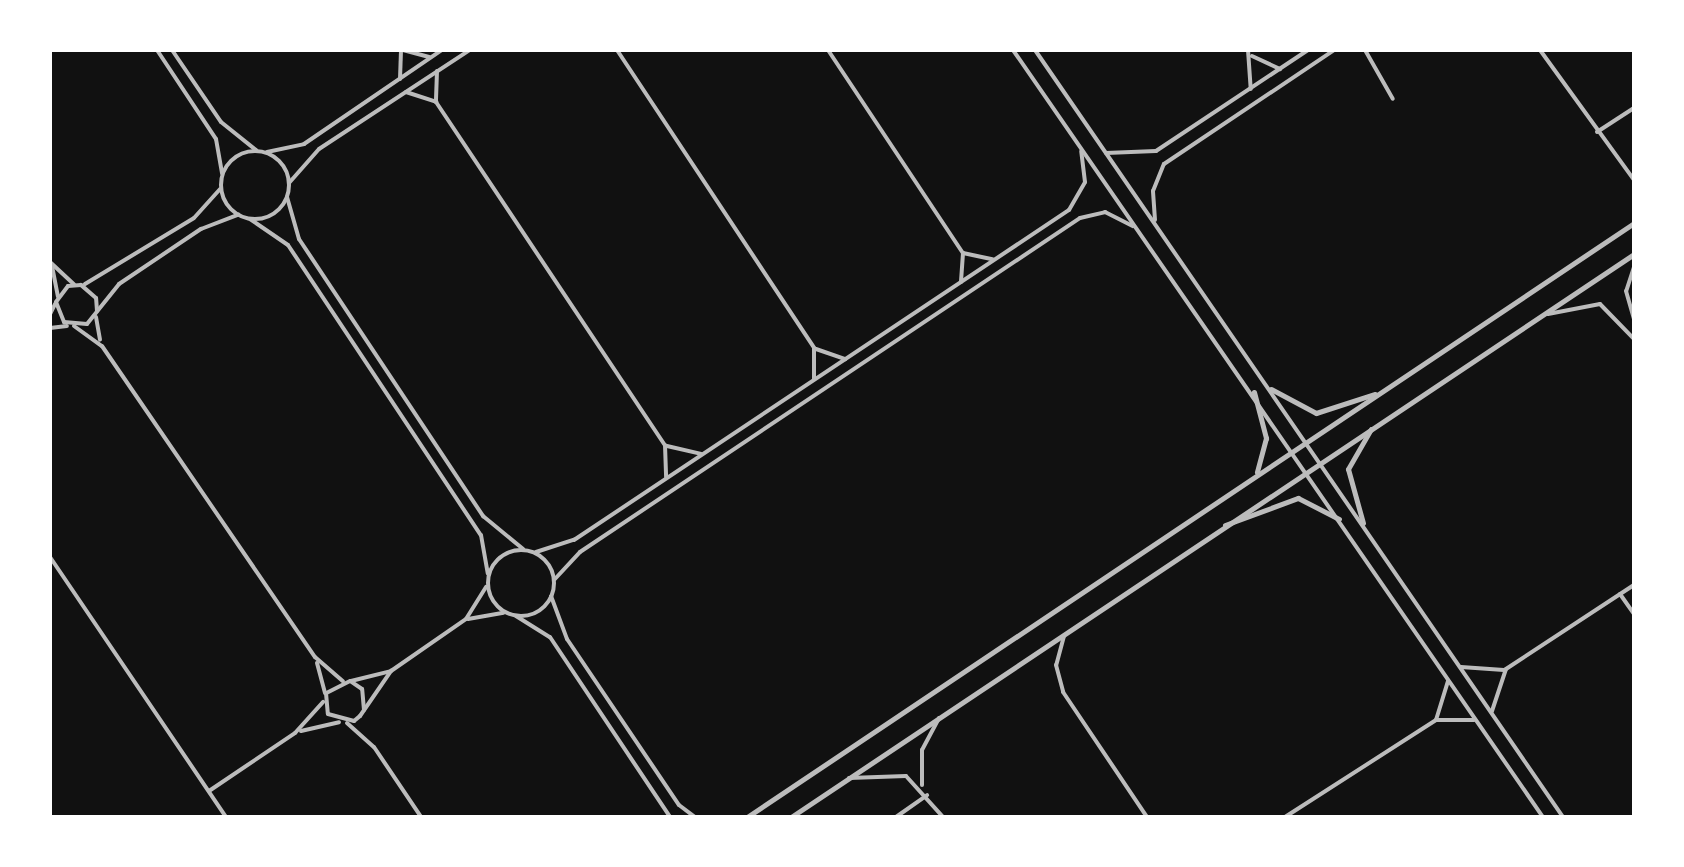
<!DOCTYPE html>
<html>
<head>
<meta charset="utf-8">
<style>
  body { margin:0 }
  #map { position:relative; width:1684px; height:867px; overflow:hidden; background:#111; font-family:"Archivo Narrow",sans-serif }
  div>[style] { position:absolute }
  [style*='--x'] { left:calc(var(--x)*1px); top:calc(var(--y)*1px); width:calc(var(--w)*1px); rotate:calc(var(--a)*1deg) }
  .minor>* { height:4px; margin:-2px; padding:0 2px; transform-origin:2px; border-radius:2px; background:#bcbcbc }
  .minor>.ring { margin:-2px; padding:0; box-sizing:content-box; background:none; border:4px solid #bcbcbc; border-radius:50% }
  .tertiary>* { height:5px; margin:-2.5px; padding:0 2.5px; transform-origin:2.5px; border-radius:2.5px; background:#bcbcbc }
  span { translate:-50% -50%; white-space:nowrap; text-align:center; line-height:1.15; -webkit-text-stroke:8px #fff; paint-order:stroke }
  .frame { position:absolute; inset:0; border:52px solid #fff; pointer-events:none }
</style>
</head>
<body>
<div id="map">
  <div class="minor">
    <div style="--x:157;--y:50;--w:107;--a:56.5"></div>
    <div style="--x:216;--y:139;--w:35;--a:80"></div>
    <div style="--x:172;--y:50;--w:87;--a:55.8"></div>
    <div style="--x:221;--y:122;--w:45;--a:38.7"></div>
    <div style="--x:403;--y:50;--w:27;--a:15"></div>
    <div style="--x:617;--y:50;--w:357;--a:56.5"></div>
    <div style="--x:814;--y:348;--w:31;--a:90"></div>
    <div style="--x:828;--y:50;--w:244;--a:56.4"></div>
    <div style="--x:963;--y:253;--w:29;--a:94"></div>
    <div style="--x:1013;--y:50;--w:932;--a:55.36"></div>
    <div style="--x:1035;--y:50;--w:931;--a:55.46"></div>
    <div style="--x:1248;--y:50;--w:39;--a:86"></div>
    <div style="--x:1365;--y:50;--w:56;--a:60.3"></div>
    <div style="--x:1540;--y:50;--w:160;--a:54.1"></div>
    <div style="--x:1252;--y:56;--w:31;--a:25"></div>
    <div style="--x:437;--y:71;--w:31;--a:92"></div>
    <div style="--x:436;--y:102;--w:412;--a:56.3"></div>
    <div style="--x:665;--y:445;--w:32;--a:88"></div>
    <div style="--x:400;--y:79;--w:29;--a:-88"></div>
    <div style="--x:406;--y:92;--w:32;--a:18"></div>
    <div style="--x:1597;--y:132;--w:44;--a:-33"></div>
    <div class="ring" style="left:221px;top:151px;width:64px;height:64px"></div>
    <div style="--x:267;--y:152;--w:38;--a:-12"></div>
    <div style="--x:304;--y:144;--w:167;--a:-34.3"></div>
    <div style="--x:1106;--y:153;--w:50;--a:-2.3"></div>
    <div style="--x:1156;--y:151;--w:182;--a:-33.6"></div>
    <div style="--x:289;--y:183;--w:45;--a:-48.6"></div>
    <div style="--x:319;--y:149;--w:181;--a:-33.3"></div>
    <div style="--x:287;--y:197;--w:44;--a:74.1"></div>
    <div style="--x:299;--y:239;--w:333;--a:56.4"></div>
    <div style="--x:483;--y:516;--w:52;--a:39.5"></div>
    <div style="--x:250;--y:219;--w:46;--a:34.4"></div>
    <div style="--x:288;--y:245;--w:348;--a:56.4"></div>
    <div style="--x:481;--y:535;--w:39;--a:80"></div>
    <div style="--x:1155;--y:220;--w:29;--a:-94"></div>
    <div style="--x:1153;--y:191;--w:29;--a:-68"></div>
    <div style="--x:1164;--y:164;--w:205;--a:-33.8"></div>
    <div style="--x:963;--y:253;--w:30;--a:12"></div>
    <div style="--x:50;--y:262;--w:33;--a:43"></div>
    <div style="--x:52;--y:266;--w:31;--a:79"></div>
    <div style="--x:1634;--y:267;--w:25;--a:108"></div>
    <div style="--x:1626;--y:291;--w:29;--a:74"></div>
    <div style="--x:85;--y:284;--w:127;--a:-31.2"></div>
    <div style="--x:194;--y:218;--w:39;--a:-48"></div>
    <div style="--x:97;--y:311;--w:13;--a:-94"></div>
    <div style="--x:96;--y:298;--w:20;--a:-139"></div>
    <div style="--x:81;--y:285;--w:13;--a:176"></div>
    <div style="--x:68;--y:286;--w:20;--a:127"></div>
    <div style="--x:56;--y:302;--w:22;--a:68"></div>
    <div style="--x:64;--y:322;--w:23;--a:5"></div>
    <div style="--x:87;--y:324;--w:51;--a:-51.3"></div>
    <div style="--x:119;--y:284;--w:99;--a:-33.9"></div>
    <div style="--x:201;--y:229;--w:40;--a:-21"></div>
    <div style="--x:50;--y:314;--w:11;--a:-63"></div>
    <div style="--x:1548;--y:314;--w:53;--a:-10.9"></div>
    <div style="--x:1600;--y:304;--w:49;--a:45.8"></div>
    <div style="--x:96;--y:317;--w:23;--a:80"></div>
    <div style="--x:74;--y:326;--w:34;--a:36"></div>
    <div style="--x:102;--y:346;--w:377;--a:55.6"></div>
    <div style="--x:315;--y:657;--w:37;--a:41"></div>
    <div style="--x:50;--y:328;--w:17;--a:-7"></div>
    <div style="--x:816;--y:349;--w:31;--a:19"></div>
    <div style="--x:667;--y:446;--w:35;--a:13"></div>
    <div class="ring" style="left:488px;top:550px;width:62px;height:62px"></div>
    <div style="--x:536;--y:552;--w:40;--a:-18"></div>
    <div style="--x:574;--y:540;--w:595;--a:-33.69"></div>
    <div style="--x:1069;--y:210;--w:32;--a:-60"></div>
    <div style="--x:1085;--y:182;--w:31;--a:-97"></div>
    <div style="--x:50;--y:557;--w:314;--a:55.9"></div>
    <div style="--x:554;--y:580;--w:38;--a:-47"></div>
    <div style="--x:580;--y:552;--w:601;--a:-33.74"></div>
    <div style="--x:1080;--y:218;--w:26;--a:-13"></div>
    <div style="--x:1105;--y:212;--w:31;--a:27"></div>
    <div style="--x:1620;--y:594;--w:24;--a:55"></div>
    <div style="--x:551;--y:596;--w:46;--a:69.6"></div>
    <div style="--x:567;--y:639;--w:200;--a:56"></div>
    <div style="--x:679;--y:805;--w:20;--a:37"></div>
    <div style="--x:516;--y:616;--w:40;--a:32"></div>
    <div style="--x:550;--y:637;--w:216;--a:56.3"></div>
    <div style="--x:468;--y:619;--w:36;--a:-10"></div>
    <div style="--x:1064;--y:636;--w:30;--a:105"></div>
    <div style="--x:1056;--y:665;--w:28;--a:75"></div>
    <div style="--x:1063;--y:692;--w:151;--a:56.1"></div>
    <div style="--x:317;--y:663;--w:31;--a:75"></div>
    <div style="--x:1461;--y:667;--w:43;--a:4"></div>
    <div style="--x:351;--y:681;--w:41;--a:-14"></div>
    <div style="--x:391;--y:671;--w:91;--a:-34.7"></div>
    <div style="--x:466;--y:619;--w:38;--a:-58"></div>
    <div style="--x:364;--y:710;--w:21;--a:-95"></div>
    <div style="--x:362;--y:689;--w:14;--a:-146"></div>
    <div style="--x:350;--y:681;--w:27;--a:153"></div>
    <div style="--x:326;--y:693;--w:21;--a:85"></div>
    <div style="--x:328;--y:714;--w:27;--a:15"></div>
    <div style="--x:354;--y:721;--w:8;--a:-40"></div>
    <div style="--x:360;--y:716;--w:55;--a:-55.4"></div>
    <div style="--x:1492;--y:711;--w:44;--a:-71.6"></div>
    <div style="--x:1506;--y:669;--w:153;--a:-33.3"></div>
    <div style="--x:1436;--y:720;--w:41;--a:-72.9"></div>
    <div style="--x:347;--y:723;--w:36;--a:42"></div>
    <div style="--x:374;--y:747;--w:84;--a:56.1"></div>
    <div style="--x:301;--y:731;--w:39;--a:-13"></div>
    <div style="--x:849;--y:778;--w:57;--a:-2"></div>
    <div style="--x:906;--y:776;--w:55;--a:47.9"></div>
    <div style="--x:922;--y:785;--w:35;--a:-90"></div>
    <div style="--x:922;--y:750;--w:36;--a:-62"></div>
    <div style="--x:209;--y:791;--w:104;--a:-34"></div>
    <div style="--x:295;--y:733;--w:42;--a:-47.9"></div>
    <div style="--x:896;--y:817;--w:38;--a:-35"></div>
    <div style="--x:1285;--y:817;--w:179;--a:-32.7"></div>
    <div style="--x:1436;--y:720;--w:38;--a:0"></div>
  </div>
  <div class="tertiary">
    <div style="--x:1271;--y:389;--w:51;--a:28.1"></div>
    <div style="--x:1316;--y:413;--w:62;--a:-17.9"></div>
    <div style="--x:1254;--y:392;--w:48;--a:75.4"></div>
    <div style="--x:1266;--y:438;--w:35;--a:105"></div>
    <div style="--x:1363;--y:523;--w:56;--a:-105.5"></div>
    <div style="--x:1348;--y:469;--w:46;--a:-60.1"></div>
    <div style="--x:1225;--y:525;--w:78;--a:-20.3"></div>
    <div style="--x:1298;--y:498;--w:46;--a:27.1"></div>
    <div style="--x:747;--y:817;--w:1068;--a:-33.81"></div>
    <div style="--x:791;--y:817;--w:1014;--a:-33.74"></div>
  </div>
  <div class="frame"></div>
</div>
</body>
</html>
